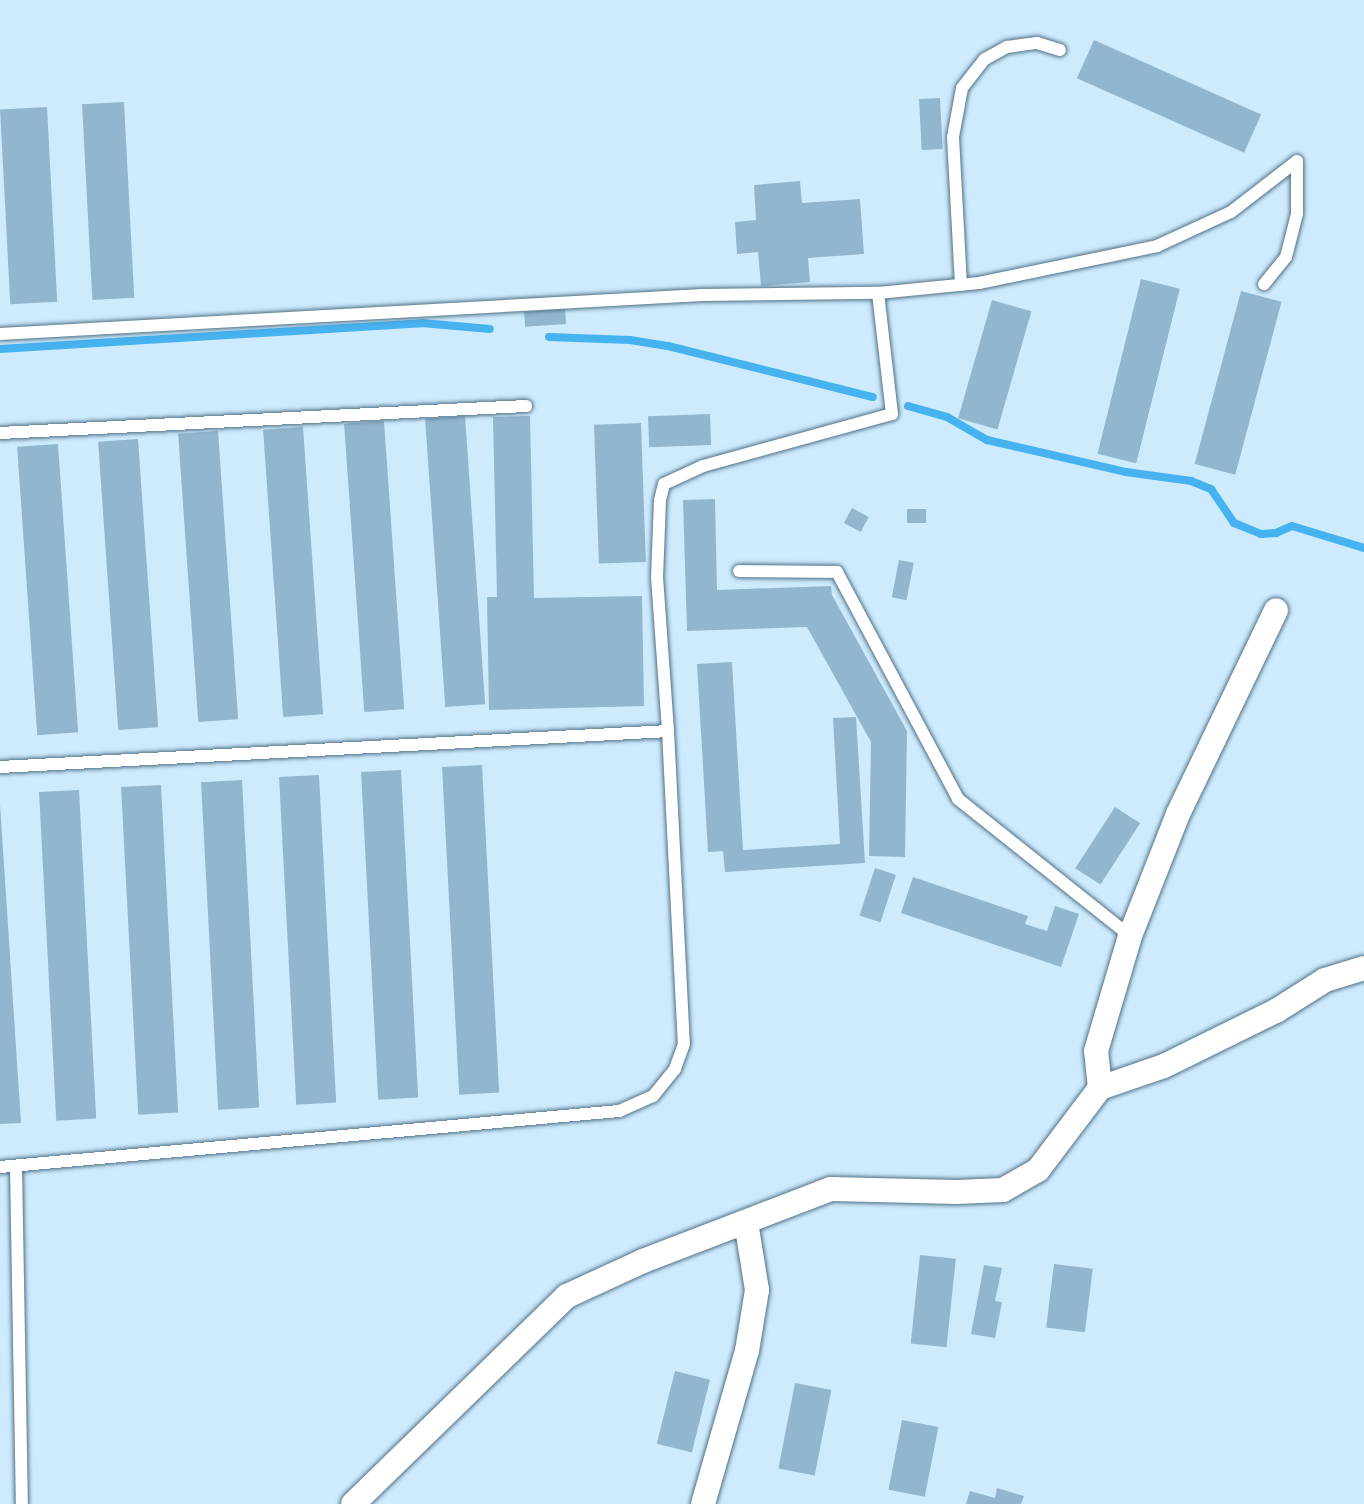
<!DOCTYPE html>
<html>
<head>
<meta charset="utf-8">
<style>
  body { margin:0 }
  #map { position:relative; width:1364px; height:1504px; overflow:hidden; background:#ceebfe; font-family:"IBM Plex Sans",sans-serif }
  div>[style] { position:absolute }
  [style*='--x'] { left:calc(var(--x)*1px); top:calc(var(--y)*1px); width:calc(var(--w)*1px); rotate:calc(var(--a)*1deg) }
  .stream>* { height:8px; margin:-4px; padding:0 4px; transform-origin:4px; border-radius:4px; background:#46b2ef }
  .building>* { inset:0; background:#92b6cd; transform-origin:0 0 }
  .roads { filter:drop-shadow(0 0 2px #507186) drop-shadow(0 0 2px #507186) }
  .service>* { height:12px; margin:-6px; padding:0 6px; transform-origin:6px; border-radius:6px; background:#fff }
  .minor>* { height:24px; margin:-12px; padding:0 12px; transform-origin:12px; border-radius:12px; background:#fff }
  span { translate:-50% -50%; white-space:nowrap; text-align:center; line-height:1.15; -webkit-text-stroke:6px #edf4f9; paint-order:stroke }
</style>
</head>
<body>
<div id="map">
  <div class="stream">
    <div style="--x:549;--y:337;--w:81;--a:2.1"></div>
    <div style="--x:630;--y:340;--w:38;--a:9"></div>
    <div style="--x:668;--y:346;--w:211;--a:14"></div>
    <div style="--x:0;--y:349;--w:423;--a:-3.5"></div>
    <div style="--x:422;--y:323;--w:68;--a:5"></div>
    <div style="--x:908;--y:406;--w:41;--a:15.8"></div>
    <div style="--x:947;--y:417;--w:46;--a:29.9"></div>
    <div style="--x:987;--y:440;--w:143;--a:13"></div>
    <div style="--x:1126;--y:472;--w:66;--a:7.9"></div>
    <div style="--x:1191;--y:481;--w:22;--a:22"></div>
    <div style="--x:1211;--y:489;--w:41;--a:55.9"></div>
    <div style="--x:1234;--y:523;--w:29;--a:22"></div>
    <div style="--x:1261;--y:534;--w:15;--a:-4"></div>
    <div style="--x:1276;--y:533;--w:17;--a:-24"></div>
    <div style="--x:1292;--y:526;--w:75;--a:17"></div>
  </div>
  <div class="building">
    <div style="left:1094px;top:40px;width:183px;height:42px;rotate:24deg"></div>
    <div style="left:940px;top:98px;width:51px;height:21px;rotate:87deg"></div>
    <div style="left:124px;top:102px;width:196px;height:42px;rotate:87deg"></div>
    <div style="left:47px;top:107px;width:195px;height:47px;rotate:87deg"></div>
    <div style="clip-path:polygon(800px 181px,802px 203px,860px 199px,864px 254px,808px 258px,810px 282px,761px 286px,758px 252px,737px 254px,735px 222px,756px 220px,754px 185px)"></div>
    <div style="left:1141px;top:279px;width:40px;height:180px;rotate:14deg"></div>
    <div style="left:1241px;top:291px;width:42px;height:179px;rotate:15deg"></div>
    <div style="left:992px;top:300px;width:41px;height:123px;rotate:16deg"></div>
    <div style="left:565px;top:309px;width:15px;height:41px;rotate:86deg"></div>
    <div style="left:710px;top:414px;width:31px;height:62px;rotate:88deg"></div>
    <div style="left:465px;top:416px;width:289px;height:40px;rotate:86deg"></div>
    <div style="clip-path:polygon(530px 416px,534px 598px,642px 596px,644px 706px,489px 710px,487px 597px,497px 597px,493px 417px)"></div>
    <div style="left:384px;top:421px;width:289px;height:40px;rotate:86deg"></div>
    <div style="left:641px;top:423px;width:139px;height:47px;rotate:88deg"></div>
    <div style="left:303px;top:427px;width:288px;height:40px;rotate:86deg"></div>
    <div style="left:218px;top:431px;width:289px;height:40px;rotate:86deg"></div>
    <div style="left:138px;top:439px;width:289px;height:40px;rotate:86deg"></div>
    <div style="left:58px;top:444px;width:289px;height:41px;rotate:86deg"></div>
    <div style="clip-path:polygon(715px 499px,717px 590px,831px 586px,832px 595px,907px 731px,905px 857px,869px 856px,871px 742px,807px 627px,687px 631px,683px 500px)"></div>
    <div style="left:852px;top:508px;width:19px;height:17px;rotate:28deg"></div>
    <div style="left:907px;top:509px;width:19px;height:14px"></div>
    <div style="left:899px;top:560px;width:15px;height:38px;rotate:11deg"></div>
    <div style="clip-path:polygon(732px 662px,743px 850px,840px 844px,833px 718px,856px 717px,865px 863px,725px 872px,723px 851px,708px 852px,697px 664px)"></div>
    <div style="left:482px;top:765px;width:328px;height:40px;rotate:87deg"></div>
    <div style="left:401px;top:770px;width:328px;height:40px;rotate:87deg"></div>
    <div style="left:319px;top:775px;width:328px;height:40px;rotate:87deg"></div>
    <div style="left:242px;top:780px;width:328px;height:41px;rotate:87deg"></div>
    <div style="left:161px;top:785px;width:328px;height:40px;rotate:87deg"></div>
    <div style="left:79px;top:790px;width:329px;height:40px;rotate:87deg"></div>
    <div style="clip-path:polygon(0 804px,21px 1123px,0 1124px)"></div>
    <div style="left:1115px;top:807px;width:30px;height:73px;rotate:33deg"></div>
    <div style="left:875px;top:868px;width:22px;height:50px;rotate:18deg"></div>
    <div style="clip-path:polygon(913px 877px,1028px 916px,1025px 924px,1047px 931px,1055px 906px,1079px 914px,1061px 967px,901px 913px)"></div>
    <div style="left:920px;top:1255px;width:36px;height:89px;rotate:6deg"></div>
    <div style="left:1054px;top:1264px;width:39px;height:64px;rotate:7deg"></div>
    <div style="clip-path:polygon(984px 1265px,1002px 1268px,995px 1301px,1002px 1302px,995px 1338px,971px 1334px)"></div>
    <div style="left:675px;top:1371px;width:36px;height:75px;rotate:14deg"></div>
    <div style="left:795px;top:1383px;width:37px;height:87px;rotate:11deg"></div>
    <div style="left:902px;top:1420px;width:37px;height:71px;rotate:11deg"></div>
    <div style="clip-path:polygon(997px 1488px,1024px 1496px,1021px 1504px,966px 1504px,970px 1491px,995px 1498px)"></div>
  </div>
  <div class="roads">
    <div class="service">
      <div style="--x:961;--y:285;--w:148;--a:-93.1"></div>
      <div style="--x:953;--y:137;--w:50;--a:-79.6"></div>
      <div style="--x:962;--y:88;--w:37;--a:-52"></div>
      <div style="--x:985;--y:59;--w:25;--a:-29"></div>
      <div style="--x:1007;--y:47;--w:30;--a:-8"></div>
      <div style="--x:1037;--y:43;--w:24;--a:17"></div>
      <div style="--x:878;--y:293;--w:101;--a:-5.7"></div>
      <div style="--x:979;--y:283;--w:182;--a:-11.7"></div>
      <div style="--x:1157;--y:246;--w:81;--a:-24.7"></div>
      <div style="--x:1231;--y:212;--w:83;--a:-37.7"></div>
      <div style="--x:1297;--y:161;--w:53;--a:90"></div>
      <div style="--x:1297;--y:214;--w:44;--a:104.3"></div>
      <div style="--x:1286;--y:257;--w:35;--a:129"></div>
      <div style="--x:0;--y:334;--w:703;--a:-3.18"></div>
      <div style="--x:702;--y:295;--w:176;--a:-0.7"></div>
      <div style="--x:878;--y:293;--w:122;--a:83.4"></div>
      <div style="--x:892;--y:414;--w:196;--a:164.6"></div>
      <div style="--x:703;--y:466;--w:43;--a:155.2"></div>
      <div style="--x:664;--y:484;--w:16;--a:104"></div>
      <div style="--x:660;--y:500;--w:77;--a:92.2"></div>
      <div style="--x:657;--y:577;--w:154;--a:85.9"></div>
      <div style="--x:668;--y:731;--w:313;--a:87.1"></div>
      <div style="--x:684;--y:1044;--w:27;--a:110"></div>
      <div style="--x:675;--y:1069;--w:35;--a:129"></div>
      <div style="--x:653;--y:1096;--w:37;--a:156"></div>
      <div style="--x:619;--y:1111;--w:622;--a:174.83"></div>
      <div style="--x:0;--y:433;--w:527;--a:-2.94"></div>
      <div style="--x:739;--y:571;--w:98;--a:0.6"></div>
      <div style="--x:837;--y:572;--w:257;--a:61.9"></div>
      <div style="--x:958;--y:799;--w:220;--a:38.5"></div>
      <div style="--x:0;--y:767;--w:669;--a:-3.08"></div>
      <div style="--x:16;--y:1167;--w:337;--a:89"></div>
    </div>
    <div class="minor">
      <div style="--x:1100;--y:1088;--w:37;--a:-96"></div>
      <div style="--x:1096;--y:1051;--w:120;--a:-73.5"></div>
      <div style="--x:1130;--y:936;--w:131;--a:-68.5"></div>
      <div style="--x:1178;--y:814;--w:226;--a:-64.3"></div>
      <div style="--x:353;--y:1504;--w:298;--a:-44.2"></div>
      <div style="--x:567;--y:1296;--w:84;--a:-24.7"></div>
      <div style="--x:643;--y:1261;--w:201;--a:-21"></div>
      <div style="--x:831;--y:1189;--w:126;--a:1.4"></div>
      <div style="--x:957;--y:1192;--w:46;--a:-2.5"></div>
      <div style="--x:1003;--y:1190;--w:40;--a:-29.7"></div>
      <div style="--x:1038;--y:1170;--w:103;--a:-52.9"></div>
      <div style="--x:1100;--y:1088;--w:68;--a:-19"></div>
      <div style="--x:1164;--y:1066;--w:125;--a:-26.2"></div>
      <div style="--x:1276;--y:1011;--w:58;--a:-32.3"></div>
      <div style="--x:1325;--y:980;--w:41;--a:-17.1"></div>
      <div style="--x:703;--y:1504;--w:159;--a:-74"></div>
      <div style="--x:747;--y:1351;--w:62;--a:-80.7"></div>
      <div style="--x:757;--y:1290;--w:69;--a:-99.2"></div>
    </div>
  </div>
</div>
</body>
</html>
